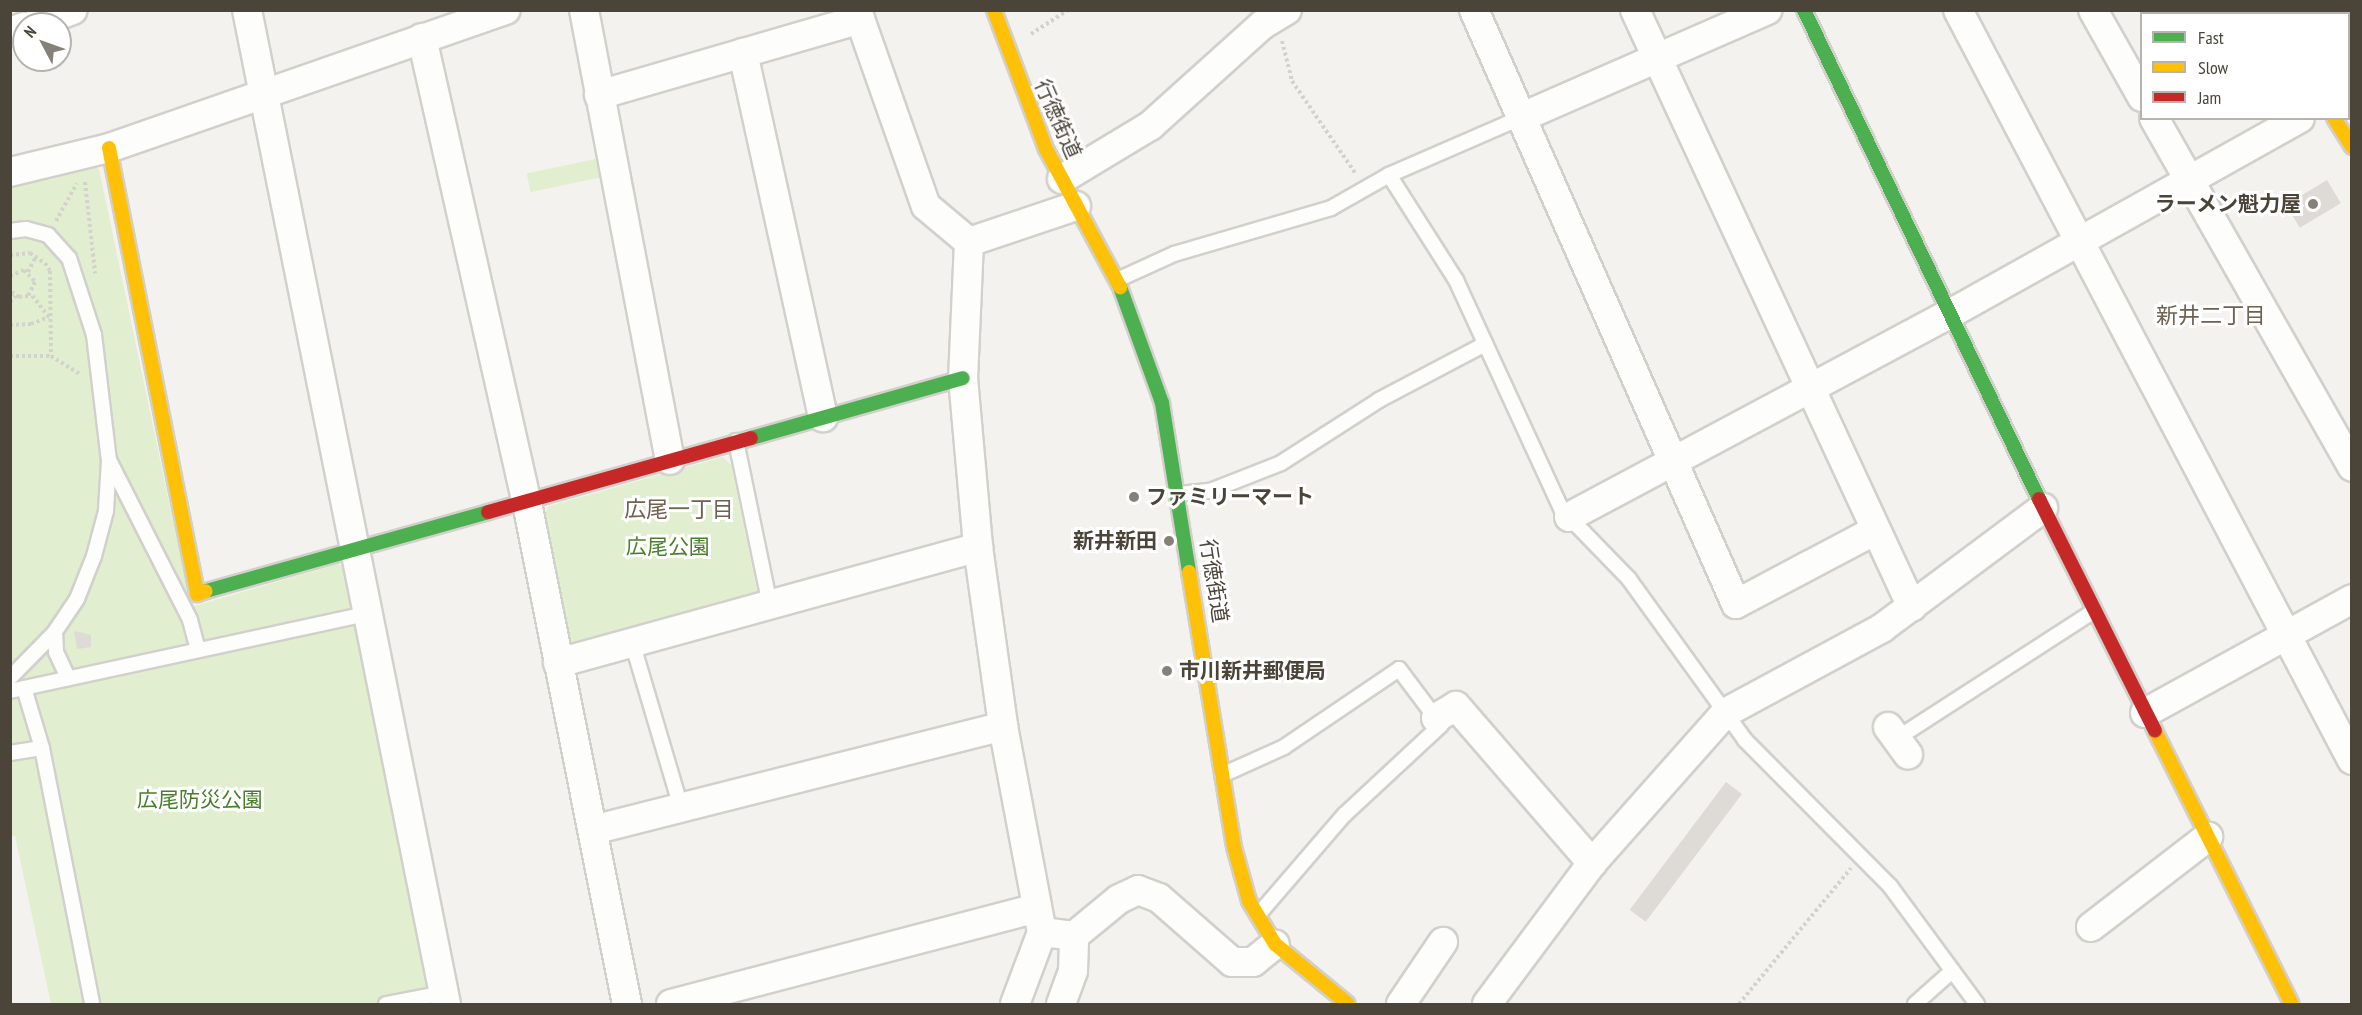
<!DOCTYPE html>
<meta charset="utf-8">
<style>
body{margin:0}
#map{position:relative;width:2362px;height:1015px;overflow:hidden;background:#f4f2ee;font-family:"PT Sans Narrow","Noto Sans JP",sans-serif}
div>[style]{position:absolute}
.green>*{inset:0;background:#e1eecf;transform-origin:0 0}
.building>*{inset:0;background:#dedbd6;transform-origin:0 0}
.path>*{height:4px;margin-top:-2px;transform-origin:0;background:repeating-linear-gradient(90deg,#d3d2cc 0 3px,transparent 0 6px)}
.roads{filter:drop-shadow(2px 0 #d2d0cb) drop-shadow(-2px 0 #d2d0cb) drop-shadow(0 2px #d2d0cb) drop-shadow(0 -2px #d2d0cb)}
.lane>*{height:14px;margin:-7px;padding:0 7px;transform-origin:7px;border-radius:7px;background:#fdfdfc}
.street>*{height:28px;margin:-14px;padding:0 14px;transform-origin:14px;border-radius:14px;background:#fdfdfc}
.fast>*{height:14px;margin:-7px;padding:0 7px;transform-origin:7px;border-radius:7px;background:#4caf50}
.slow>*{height:14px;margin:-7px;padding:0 7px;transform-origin:7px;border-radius:7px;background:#ffc107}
.jam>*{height:14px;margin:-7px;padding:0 7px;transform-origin:7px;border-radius:7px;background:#c62828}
.dots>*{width:16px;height:16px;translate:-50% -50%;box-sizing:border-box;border:3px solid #fff;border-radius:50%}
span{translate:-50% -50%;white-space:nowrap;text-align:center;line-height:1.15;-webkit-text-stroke:6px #fff;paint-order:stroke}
.street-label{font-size:21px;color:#4b4439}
.poi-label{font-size:21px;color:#4b4439;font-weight:700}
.right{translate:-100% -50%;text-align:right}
.left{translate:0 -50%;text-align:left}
.park-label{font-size:21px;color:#4a7f2a}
.neighbourhood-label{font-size:22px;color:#6e6250}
.frame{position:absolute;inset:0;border:12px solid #4b4439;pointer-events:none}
.legend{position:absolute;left:2140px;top:12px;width:210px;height:108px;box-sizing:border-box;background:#fff;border:2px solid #b7b4b0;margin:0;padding:8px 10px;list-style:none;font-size:18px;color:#4b4439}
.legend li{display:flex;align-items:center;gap:12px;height:30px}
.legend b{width:30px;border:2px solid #b7b4b0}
.north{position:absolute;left:12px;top:12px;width:60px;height:60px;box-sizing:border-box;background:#fff;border:2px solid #b7b4b0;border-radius:50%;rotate:311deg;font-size:16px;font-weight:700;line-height:24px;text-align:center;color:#4b4439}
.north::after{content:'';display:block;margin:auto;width:21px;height:27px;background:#868178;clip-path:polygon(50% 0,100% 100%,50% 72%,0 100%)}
</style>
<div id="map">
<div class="green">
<div style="left:600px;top:158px;width:19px;height:75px;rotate:78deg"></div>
<div style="clip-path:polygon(91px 163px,99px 169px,191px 607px,338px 564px,350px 571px,432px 1004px,51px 1004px,15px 836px,11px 836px,11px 181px)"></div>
<div style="clip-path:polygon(723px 457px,731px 465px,757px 591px,749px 600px,575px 647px,568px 641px,544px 514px,549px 506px)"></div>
</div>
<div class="building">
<div style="left:2327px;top:180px;width:27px;height:48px;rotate:59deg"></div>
<div style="clip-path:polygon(74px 631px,91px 635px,91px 647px,77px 649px)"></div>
<div style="left:1726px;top:782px;width:20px;height:160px;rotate:37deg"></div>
</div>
<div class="path">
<div style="left:1031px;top:34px;width:44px;rotate:-33deg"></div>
<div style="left:1282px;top:41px;width:41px;rotate:76deg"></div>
<div style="left:1292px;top:81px;width:113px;rotate:55.5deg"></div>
<div style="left:85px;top:182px;width:92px;rotate:83.7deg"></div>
<div style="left:56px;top:221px;width:43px;rotate:-61.1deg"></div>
<div style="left:10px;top:255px;width:20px;rotate:-6deg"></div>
<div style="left:30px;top:253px;width:18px;rotate:34deg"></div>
<div style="left:45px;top:263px;width:9px;rotate:58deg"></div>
<div style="left:50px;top:271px;width:85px;rotate:89.3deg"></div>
<div style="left:28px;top:272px;width:18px;rotate:-63deg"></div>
<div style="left:10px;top:276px;width:15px;rotate:-23deg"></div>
<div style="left:24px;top:270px;width:16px;rotate:47deg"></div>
<div style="left:35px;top:282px;width:16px;rotate:117deg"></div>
<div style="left:28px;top:296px;width:9px;rotate:174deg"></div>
<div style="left:19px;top:297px;width:11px;rotate:-146deg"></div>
<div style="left:10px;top:302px;width:8px;rotate:-50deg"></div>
<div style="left:10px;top:325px;width:21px;rotate:-3deg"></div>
<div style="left:31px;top:324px;width:19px;rotate:-21deg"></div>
<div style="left:49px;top:317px;width:29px;rotate:-128deg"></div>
<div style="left:10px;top:356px;width:41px"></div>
<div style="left:51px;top:356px;width:36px;rotate:32deg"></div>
<div style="left:1739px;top:1004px;width:176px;rotate:-50.5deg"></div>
</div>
<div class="roads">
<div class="lane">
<div style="left:1389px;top:175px;width:125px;rotate:57.5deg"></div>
<div style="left:1456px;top:280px;width:253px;rotate:65.3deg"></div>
<div style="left:1562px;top:510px;width:96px;rotate:45.8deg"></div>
<div style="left:1629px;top:579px;width:198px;rotate:54.2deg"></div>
<div style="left:1745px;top:740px;width:206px;rotate:45.2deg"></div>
<div style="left:1890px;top:886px;width:147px;rotate:53.6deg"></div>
<div style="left:10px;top:231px;width:16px;rotate:-7deg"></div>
<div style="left:26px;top:229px;width:23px;rotate:15deg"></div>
<div style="left:48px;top:235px;width:31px;rotate:48deg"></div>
<div style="left:69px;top:258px;width:81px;rotate:72deg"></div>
<div style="left:94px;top:335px;width:126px;rotate:83.2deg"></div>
<div style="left:109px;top:460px;width:51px;rotate:93.4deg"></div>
<div style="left:106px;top:511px;width:47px;rotate:104.9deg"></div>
<div style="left:94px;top:556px;width:46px;rotate:111.6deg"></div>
<div style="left:77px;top:599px;width:40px;rotate:124deg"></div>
<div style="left:55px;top:632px;width:64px;rotate:134.4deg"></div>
<div style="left:1117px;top:280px;width:63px;rotate:-24.5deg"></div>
<div style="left:1174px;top:254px;width:164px;rotate:-16.3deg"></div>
<div style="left:1331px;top:208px;width:67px;rotate:-29.6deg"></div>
<div style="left:1389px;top:175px;width:143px;rotate:-23.5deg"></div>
<div style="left:736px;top:441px;width:167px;rotate:78.3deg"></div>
<div style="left:110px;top:462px;width:177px;rotate:63.1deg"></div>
<div style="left:190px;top:620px;width:31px;rotate:75deg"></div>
<div style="left:1179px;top:494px;width:31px;rotate:-6deg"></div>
<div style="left:1210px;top:491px;width:76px;rotate:-21.5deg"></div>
<div style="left:1281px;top:463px;width:117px;rotate:-32.7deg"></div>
<div style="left:1379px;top:400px;width:120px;rotate:-27.8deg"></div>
<div style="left:55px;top:632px;width:20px;rotate:87deg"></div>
<div style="left:56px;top:652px;width:29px;rotate:65deg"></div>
<div style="left:632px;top:642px;width:172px;rotate:73.5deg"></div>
<div style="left:24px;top:688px;width:63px;rotate:73.3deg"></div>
<div style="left:42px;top:748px;width:261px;rotate:78.9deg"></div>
<div style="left:10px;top:691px;width:365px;rotate:-12.2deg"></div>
<div style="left:1896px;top:739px;width:236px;rotate:-32.9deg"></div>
<div style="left:10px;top:753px;width:32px;rotate:-9deg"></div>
<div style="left:1222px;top:775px;width:68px;rotate:-24.3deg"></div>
<div style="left:1284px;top:747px;width:139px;rotate:-34.1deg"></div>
<div style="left:1399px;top:669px;width:70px;rotate:53.1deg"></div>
<div style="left:1441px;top:725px;width:132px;rotate:137.1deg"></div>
<div style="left:1344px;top:815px;width:132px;rotate:130.7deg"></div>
<div style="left:386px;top:1004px;width:58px;rotate:-10.9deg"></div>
<div style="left:1915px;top:1004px;width:50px;rotate:-41.7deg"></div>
</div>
<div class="street">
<div style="left:247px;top:10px;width:1014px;rotate:78.68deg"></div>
<div style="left:584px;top:10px;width:458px;rotate:79.2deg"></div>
<div style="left:1474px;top:10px;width:649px;rotate:66.2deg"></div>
<div style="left:1736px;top:604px;width:158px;rotate:-27.9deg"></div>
<div style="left:1635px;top:10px;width:658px;rotate:65.11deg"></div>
<div style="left:1958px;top:10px;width:847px;rotate:62.29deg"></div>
<div style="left:2093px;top:10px;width:100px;rotate:60.6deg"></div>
<div style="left:35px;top:24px;width:40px;rotate:-20.2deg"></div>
<div style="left:10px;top:32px;width:15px;rotate:-20deg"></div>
<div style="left:422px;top:38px;width:472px;rotate:77.3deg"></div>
<div style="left:526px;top:498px;width:516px;rotate:78.71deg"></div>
<div style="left:743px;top:53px;width:373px;rotate:77.6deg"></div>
<div style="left:599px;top:95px;width:272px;rotate:-16.2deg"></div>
<div style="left:860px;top:19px;width:198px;rotate:70.6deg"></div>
<div style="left:926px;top:206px;width:56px;rotate:39.9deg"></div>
<div style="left:1520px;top:118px;width:270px;rotate:-23.6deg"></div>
<div style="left:2154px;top:118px;width:401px;rotate:60.4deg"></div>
<div style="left:10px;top:172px;width:102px;rotate:-13.6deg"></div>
<div style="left:109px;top:148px;width:420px;rotate:-19.2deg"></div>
<div style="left:1062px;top:179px;width:103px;rotate:-31.1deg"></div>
<div style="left:1150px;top:126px;width:151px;rotate:-42deg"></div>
<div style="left:1262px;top:25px;width:29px;rotate:-31deg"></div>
<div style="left:1076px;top:206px;width:113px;rotate:161.4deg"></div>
<div style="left:969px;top:242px;width:136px;rotate:92.5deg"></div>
<div style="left:963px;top:378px;width:170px;rotate:84.9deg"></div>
<div style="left:978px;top:547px;width:181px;rotate:82deg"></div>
<div style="left:1003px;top:726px;width:210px;rotate:79.3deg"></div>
<div style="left:1042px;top:932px;width:32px;rotate:7deg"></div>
<div style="left:1074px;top:936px;width:58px;rotate:-39.4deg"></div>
<div style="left:1119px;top:899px;width:21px;rotate:-25deg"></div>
<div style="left:1138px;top:890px;width:22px;rotate:21deg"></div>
<div style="left:1159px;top:898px;width:97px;rotate:41.2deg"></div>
<div style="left:1232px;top:962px;width:21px"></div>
<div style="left:1253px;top:962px;width:28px;rotate:-39deg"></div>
<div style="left:1569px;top:517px;width:429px;rotate:-28.1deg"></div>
<div style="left:1948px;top:315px;width:403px;rotate:-29.2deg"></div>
<div style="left:558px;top:663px;width:436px;rotate:-15.4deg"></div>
<div style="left:2145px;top:713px;width:236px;rotate:-28.8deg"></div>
<div style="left:1436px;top:718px;width:23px;rotate:-31deg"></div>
<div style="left:1456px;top:706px;width:208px;rotate:49.1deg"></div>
<div style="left:1888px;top:727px;width:34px;rotate:54deg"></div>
<div style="left:593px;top:830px;width:423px;rotate:-14.2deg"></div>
<div style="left:2091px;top:927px;width:148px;rotate:-37.6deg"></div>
<div style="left:671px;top:1004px;width:377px;rotate:-14.7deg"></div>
<div style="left:1015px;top:1004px;width:77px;rotate:-69.4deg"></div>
<div style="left:1061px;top:1004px;width:35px;rotate:-70deg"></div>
<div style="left:1073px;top:971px;width:35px;rotate:-88deg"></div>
<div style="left:1401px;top:1004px;width:75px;rotate:-55.9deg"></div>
<div style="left:1487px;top:1004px;width:176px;rotate:-53.3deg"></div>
<div style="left:1592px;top:863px;width:200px;rotate:-48.4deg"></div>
<div style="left:1725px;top:713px;width:179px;rotate:-28.4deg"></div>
<div style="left:1882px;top:628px;width:201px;rotate:-36.7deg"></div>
</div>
<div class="fast">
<div style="left:1804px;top:10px;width:543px;rotate:64.33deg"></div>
<div style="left:1120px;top:287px;width:123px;rotate:70.1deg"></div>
<div style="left:1162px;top:403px;width:171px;rotate:80.9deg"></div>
<div style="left:751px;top:438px;width:220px;rotate:-15.8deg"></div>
<div style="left:206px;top:591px;width:293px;rotate:-15.6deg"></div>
</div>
<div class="slow">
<div style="left:994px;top:10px;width:148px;rotate:69.5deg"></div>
<div style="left:1046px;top:149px;width:157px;rotate:61.8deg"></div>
<div style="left:2334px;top:118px;width:34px;rotate:58deg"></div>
<div style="left:109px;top:148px;width:455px;rotate:78.8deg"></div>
<div style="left:197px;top:594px;width:9px;rotate:-18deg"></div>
<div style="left:1189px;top:572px;width:279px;rotate:80.7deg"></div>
<div style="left:1234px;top:847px;width:56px;rotate:74.5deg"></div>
<div style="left:1249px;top:901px;width:50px;rotate:58.8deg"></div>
<div style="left:1275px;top:944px;width:94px;rotate:39.4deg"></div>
<div style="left:2155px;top:731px;width:305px;rotate:63.4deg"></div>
</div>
<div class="jam">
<div style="left:2270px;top:10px;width:4px;rotate:63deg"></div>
<div style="left:2039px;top:499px;width:259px;rotate:63.4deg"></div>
<div style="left:488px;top:512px;width:273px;rotate:-15.7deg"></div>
</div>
</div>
<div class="dots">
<div style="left:2313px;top:204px;background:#868178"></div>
<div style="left:1134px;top:497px;background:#868178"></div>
<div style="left:1169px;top:541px;background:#868178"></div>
<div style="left:1167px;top:671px;background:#868178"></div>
</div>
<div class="street-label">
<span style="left:1058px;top:119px;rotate:66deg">行徳街道</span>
<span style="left:1214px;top:581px;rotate:81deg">行徳街道</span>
</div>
<div class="poi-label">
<span class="right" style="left:2301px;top:204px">ラーメン魁力屋</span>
<span class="left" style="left:1146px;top:497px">ファミリーマート</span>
<span class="right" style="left:1157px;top:541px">新井新田</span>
<span class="left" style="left:1179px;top:671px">市川新井郵便局</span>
</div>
<div class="park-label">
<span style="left:668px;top:547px">広尾公園</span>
<span style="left:200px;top:800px">広尾防災公園</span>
</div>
<div class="neighbourhood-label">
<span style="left:2211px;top:316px">新井二丁目</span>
<span style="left:679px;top:510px">広尾一丁目</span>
</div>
<div class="frame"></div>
<ul class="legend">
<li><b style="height:8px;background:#4caf50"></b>Fast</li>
<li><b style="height:8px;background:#ffc107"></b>Slow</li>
<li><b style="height:8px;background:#c62828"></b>Jam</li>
</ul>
<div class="north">N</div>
</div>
